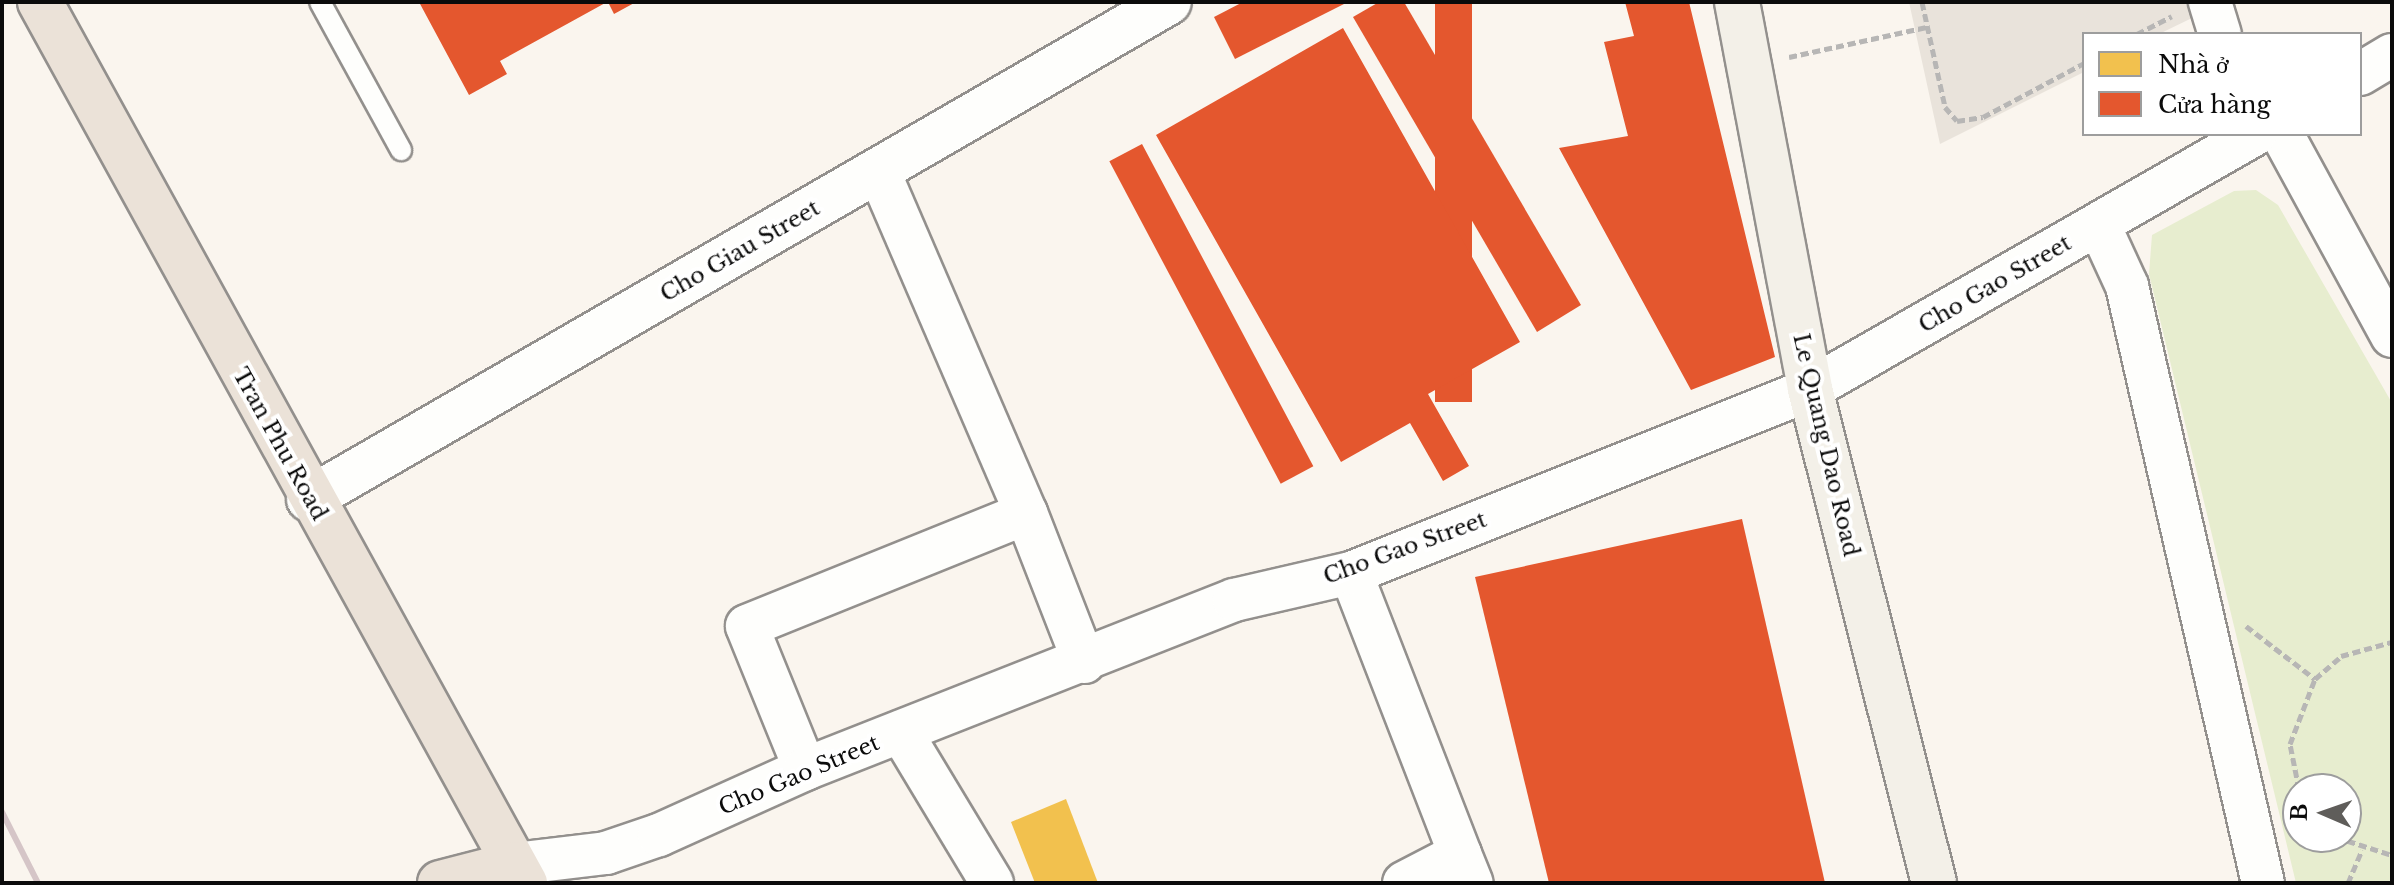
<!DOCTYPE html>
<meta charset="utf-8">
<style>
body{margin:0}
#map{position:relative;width:2394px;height:885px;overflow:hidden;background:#faf5ee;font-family:"Libre Baskerville",serif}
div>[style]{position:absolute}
.green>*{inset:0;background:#e7edcf}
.plaza>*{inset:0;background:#e9e3db}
.homes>*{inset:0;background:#f2c14e}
.shops>*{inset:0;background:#e4572e;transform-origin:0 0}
.path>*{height:5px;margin-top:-2.5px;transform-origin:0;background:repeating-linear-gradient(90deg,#b7b6b5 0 8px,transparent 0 12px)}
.roads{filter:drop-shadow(2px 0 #93908d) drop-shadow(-2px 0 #93908d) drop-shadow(0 2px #93908d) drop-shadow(0 -2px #93908d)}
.service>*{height:20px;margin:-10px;padding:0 10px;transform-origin:10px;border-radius:10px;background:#fefefc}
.minor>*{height:42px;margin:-21px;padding:0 21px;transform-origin:21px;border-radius:21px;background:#fefefc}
.tertiary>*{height:44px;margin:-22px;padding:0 22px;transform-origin:22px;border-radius:22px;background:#fefefc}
.secondary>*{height:44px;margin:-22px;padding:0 22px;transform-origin:22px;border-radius:22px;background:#f3f0e8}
.primary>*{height:44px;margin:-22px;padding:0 22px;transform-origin:22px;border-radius:22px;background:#ebe2d8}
.rail>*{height:6px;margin:-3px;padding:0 3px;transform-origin:3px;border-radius:3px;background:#d5c5c7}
span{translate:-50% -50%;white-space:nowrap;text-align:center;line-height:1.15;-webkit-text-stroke:8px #fff;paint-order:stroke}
.street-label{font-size:22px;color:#0b0b0b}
.frame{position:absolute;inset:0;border:4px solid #0b0b0b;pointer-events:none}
.legend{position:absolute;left:2082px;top:32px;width:280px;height:104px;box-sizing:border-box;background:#fff;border:2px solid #9d9d9d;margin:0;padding:10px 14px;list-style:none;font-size:24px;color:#0b0b0b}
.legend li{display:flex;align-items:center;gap:16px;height:40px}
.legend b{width:40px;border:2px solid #9d9d9d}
.north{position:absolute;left:2282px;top:773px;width:80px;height:80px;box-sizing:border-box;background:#fff;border:2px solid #9d9d9d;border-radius:50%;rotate:272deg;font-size:22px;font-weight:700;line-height:32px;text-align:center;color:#0b0b0b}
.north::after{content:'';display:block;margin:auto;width:28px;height:36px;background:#5f5d5a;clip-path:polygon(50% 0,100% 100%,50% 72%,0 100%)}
</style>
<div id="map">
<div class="green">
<div style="clip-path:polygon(evenodd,2256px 190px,2278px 205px,2392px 403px,2392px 883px,2296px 883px,2149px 274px,2152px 235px,2234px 191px,2256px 190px,2298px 789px,2346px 789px,2346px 837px,2298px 837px,2298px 789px)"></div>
</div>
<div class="plaza">
<div style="clip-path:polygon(1909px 2px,2189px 2px,2192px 18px,2159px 34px,2084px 34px,2084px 72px,1940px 144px)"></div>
</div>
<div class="homes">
<div style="clip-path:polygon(1066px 799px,1098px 883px,1035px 883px,1011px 822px)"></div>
</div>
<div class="shops">
<div style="clip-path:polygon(419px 2px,607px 2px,500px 61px,507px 74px,469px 95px)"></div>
<div style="clip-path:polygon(608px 2px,636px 2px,614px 14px)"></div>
<div style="clip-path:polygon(1243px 2px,1348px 2px,1235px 59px,1214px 17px)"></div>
<div style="clip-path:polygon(1379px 2px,1404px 2px,1581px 305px,1537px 332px,1353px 17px)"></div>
<div style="left:1435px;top:2px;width:37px;height:400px"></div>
<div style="clip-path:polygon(1625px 2px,1689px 2px,1775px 357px,1691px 390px,1559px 148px,1628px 136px,1604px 42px,1634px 36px)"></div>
<div style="clip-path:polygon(1343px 28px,1520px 342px,1428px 394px,1469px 466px,1443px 481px,1410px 423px,1341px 462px,1156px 135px)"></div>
<div style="left:1142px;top:144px;width:365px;height:37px;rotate:62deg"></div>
<div style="clip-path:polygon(1742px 519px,1825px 883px,1549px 883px,1475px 577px)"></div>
</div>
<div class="path">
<div style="left:1922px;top:2px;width:107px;rotate:77.6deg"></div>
<div style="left:1945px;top:107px;width:18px;rotate:49deg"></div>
<div style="left:1957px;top:121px;width:26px;rotate:-9deg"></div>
<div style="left:1983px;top:117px;width:115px;rotate:-28.1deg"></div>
<div style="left:2137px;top:34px;width:39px;rotate:-27deg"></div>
<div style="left:1789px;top:57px;width:141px;rotate:-12.3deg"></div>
<div style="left:2246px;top:626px;width:87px;rotate:37.5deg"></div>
<div style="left:2299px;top:789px;width:46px;rotate:-101.3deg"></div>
<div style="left:2290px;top:744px;width:70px;rotate:-69deg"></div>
<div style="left:2315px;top:679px;width:35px;rotate:-41deg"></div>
<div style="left:2341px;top:656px;width:53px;rotate:-15.4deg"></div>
<div style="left:2336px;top:837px;width:59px;rotate:17.8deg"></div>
<div style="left:2348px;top:883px;width:36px;rotate:-67deg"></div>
</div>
<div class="roads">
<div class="service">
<div style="left:320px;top:2px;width:169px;rotate:61.3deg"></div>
</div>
<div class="minor">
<div style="left:2210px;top:2px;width:34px;rotate:73deg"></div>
<div style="left:2360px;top:74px;width:37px;rotate:-31deg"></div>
<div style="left:2282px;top:134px;width:230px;rotate:61.4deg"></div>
<div style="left:879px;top:172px;width:371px;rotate:66.7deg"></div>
<div style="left:2099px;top:225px;width:67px;rotate:65.3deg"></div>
<div style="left:2127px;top:286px;width:612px;rotate:77.17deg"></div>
<div style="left:1351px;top:573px;width:301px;rotate:68.8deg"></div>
<div style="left:901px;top:732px;width:176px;rotate:58.9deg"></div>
<div style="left:805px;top:769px;width:154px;rotate:-112.1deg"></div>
<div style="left:747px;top:626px;width:301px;rotate:-22deg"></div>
<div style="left:1026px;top:513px;width:160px;rotate:68.7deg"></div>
<div style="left:514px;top:864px;width:93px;rotate:-6.8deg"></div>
<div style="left:606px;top:853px;width:56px;rotate:-18.8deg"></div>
<div style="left:659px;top:835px;width:160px;rotate:-24.3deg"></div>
<div style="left:805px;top:769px;width:461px;rotate:-21.5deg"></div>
<div style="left:1234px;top:600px;width:120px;rotate:-13deg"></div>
<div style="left:1351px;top:573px;width:495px;rotate:-21.8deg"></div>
<div style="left:1810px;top:389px;width:513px;rotate:-29.81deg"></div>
<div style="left:1404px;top:883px;width:63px;rotate:-27.4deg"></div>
<div style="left:1460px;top:854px;width:31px;rotate:68deg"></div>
</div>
<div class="tertiary">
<div style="left:309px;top:499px;width:993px;rotate:-30.02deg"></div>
</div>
<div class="secondary">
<div style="left:1737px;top:2px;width:394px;rotate:79.3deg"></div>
<div style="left:1810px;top:389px;width:509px;rotate:75.91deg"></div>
</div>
<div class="primary">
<div style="left:40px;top:2px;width:1006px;rotate:61.17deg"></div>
<div style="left:440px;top:883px;width:76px;rotate:-14.4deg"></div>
</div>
</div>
<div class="rail">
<div style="left:2px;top:812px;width:80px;rotate:63.1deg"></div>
</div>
<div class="street-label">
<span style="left:740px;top:251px;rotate:-30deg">Cho Giau Street</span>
<span style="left:1995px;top:284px;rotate:-30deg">Cho Gao Street</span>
<span style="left:280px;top:444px;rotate:61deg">Tran Phu Road</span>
<span style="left:1826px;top:445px;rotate:77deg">Le Quang Dao Road</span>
<span style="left:1405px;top:548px;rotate:-20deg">Cho Gao Street</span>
<span style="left:799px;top:775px;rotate:-23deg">Cho Gao Street</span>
</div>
<div class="frame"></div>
<ul class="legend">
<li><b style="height:22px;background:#f2c14e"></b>Nhà ở</li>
<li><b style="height:22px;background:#e4572e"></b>Cửa hàng</li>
</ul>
<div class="north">B</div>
</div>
